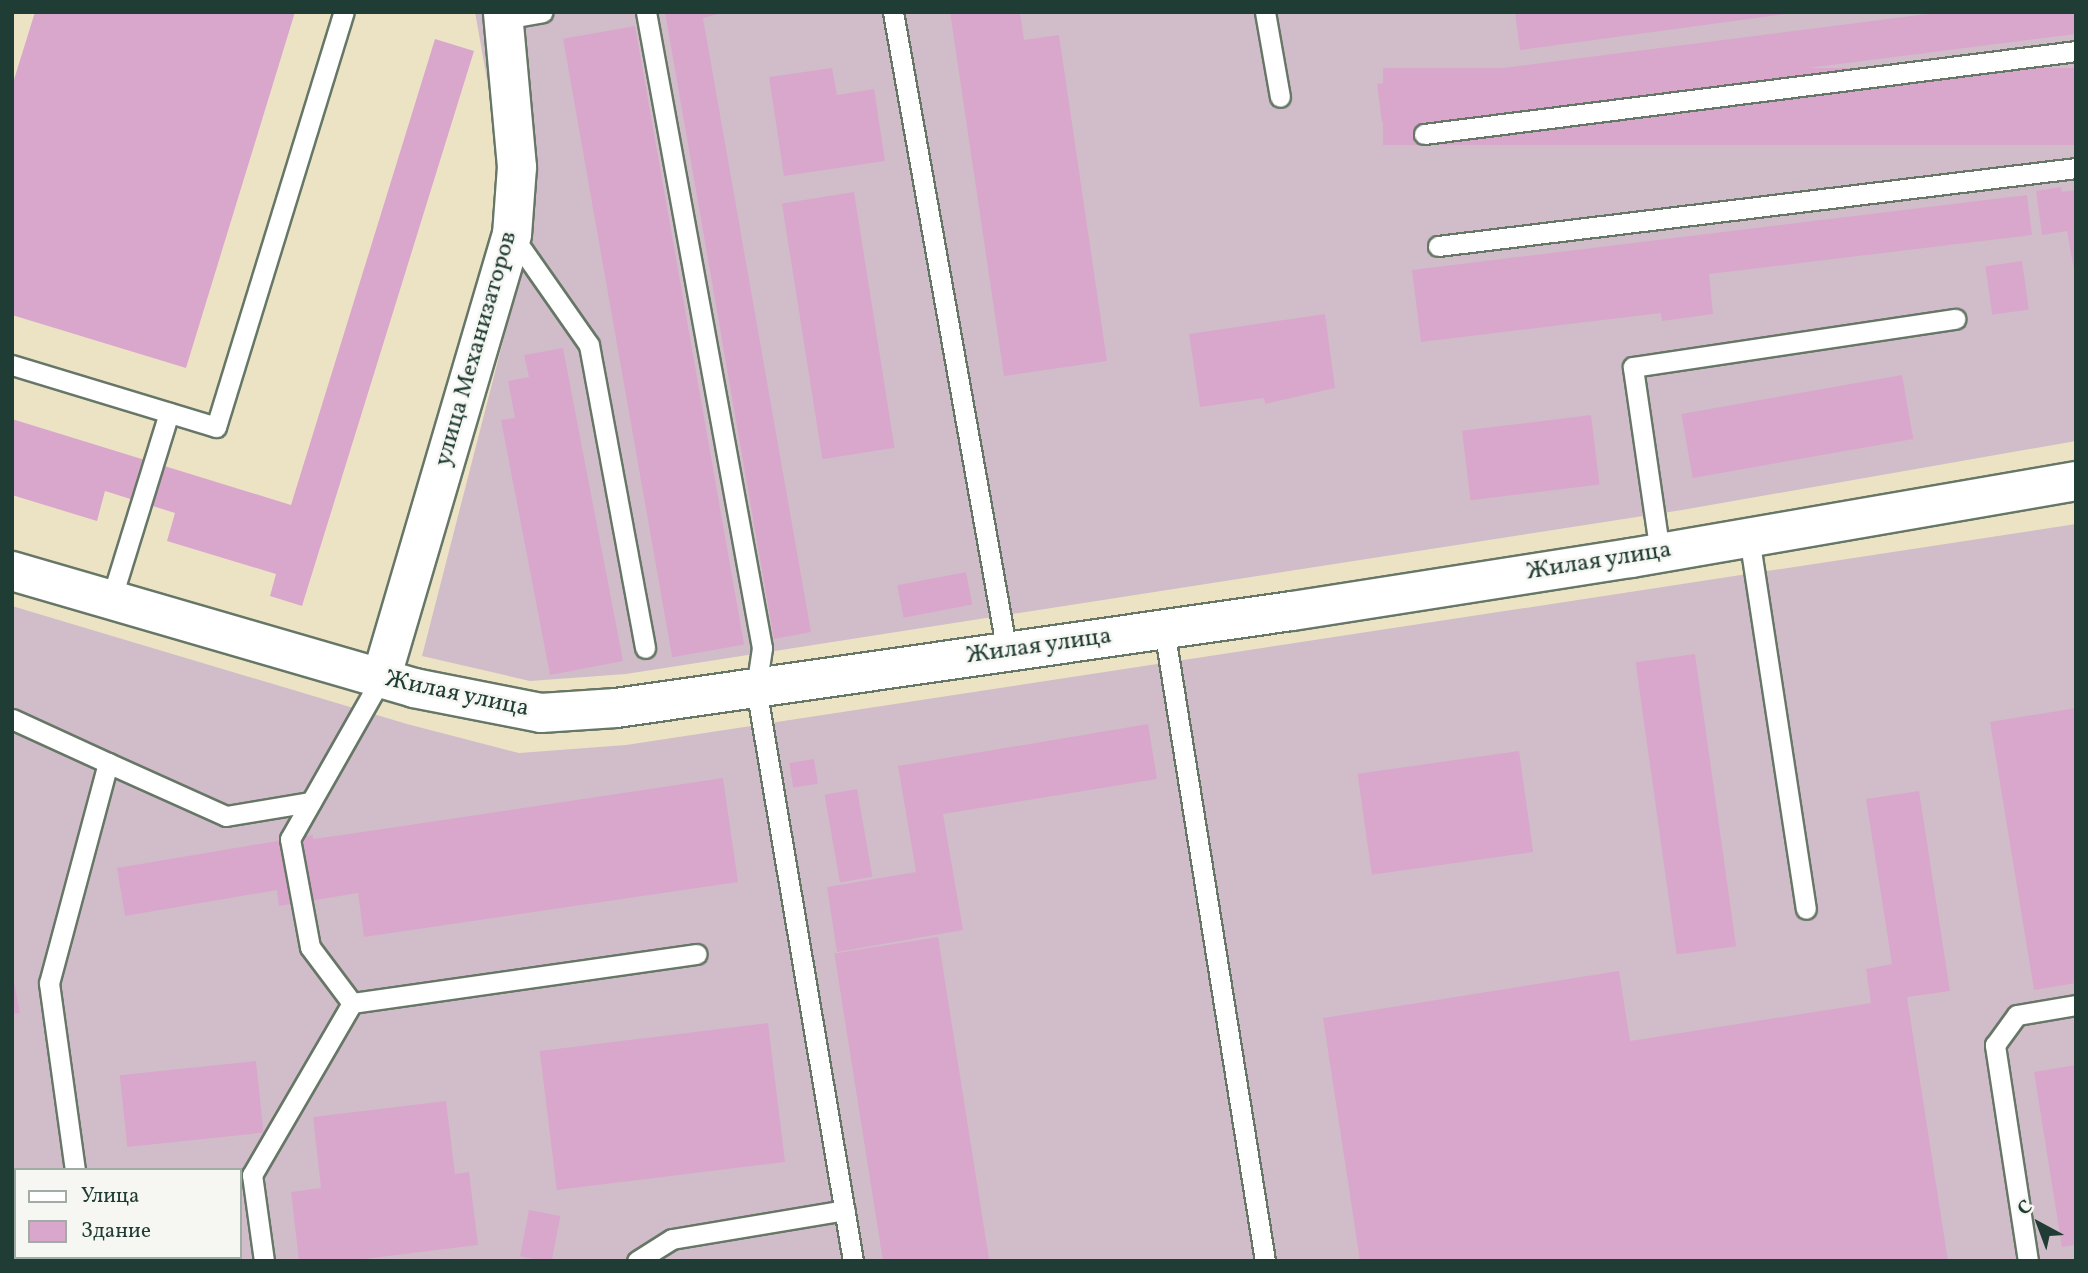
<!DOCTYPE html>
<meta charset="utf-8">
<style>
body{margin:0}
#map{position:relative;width:2088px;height:1273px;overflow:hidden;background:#ece3c5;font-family:Vollkorn,serif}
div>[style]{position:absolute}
.industrial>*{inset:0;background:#d1bdc9}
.building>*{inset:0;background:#d9a7cc;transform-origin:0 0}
.roads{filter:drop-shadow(2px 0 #677767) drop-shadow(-2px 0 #677767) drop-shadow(0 2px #677767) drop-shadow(0 -2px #677767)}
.service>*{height:19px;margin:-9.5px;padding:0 9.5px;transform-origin:9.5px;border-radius:9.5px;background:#fff}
.minor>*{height:38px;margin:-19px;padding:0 19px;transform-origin:19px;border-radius:19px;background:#fff}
.secondary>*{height:38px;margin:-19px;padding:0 19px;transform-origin:19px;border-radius:19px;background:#fff}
span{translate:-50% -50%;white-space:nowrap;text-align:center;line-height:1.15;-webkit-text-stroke:5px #f6f6f2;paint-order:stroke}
.street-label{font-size:24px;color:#1f3d34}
.frame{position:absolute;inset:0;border:14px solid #1f3d34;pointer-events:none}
.legend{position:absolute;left:14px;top:1168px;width:228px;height:91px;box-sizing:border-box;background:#f6f6f2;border:2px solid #a0aca6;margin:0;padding:9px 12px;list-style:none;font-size:21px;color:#1f3d34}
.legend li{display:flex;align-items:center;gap:14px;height:35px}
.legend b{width:35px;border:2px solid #a0aca6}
.north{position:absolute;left:2004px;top:1189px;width:70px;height:70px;-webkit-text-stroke:5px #f6f6f2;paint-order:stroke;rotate:319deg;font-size:19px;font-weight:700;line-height:28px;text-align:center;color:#1f3d34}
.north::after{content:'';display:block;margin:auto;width:24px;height:32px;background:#1f3d34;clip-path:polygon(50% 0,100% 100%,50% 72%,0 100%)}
</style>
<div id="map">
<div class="industrial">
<div style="clip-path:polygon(475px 12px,2076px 12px,2076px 441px,1682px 510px,626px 674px,530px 681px,422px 656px,521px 271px)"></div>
<div style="clip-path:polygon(evenodd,2076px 524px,2076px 1261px,12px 1261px,12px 606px,407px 724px,519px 753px,626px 745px,2076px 524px,16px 1170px,240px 1170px,240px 1257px,16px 1257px,16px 1170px)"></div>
</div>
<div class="building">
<div style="clip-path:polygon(35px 12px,295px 12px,186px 368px,12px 315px,12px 86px)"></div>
<div style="clip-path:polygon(665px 12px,726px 12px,703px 18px,811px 632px,774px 639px)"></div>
<div style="clip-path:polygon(950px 12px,1020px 12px,1024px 40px,1059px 35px,1107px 361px,1004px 376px)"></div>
<div style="clip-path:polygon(1515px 12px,1785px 12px,1785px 14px,1520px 50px)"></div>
<div style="clip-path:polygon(1943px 12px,2076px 12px,2076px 34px,1382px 122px,1377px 84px)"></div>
<div style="left:635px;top:26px;width:628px;height:73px;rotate:80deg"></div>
<div style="clip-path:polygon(435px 39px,474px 51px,302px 606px,270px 596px,276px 574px,167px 541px,175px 513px,105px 491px,97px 521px,12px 495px,12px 419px,291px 505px)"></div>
<div style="clip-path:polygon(832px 68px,837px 95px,874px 89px,885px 161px,784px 176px,769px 77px)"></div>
<div style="left:2076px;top:68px;width:77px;height:693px;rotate:90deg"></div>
<div style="clip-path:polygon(2061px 187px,2062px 192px,2076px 190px,2076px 281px,2067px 231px,2042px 235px,2036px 191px)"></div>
<div style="left:854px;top:192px;width:259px;height:73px;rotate:81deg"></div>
<div style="clip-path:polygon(2027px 195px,2032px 235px,1709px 274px,1713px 314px,1662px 321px,1661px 313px,1421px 342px,1412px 270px)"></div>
<div style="left:2022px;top:261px;width:49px;height:37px;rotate:82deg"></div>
<div style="clip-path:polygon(1325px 314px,1335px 388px,1265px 404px,1264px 398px,1200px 407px,1189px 334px)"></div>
<div style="clip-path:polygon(563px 348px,623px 661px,550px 675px,501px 420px,515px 418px,508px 381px,529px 377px,524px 355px)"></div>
<div style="left:1902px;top:375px;width:65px;height:224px;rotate:80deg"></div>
<div style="left:1591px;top:415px;width:70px;height:130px;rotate:83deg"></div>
<div style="left:966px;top:572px;width:33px;height:70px;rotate:79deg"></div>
<div style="left:1695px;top:654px;width:295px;height:60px;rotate:82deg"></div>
<div style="clip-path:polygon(2076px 708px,2076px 983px,2034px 990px,1990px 722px)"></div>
<div style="clip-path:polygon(1148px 724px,1157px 779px,943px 814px,963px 930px,837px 952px,827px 887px,916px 872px,898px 766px)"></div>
<div style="left:1519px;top:751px;width:102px;height:163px;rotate:82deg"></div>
<div style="left:814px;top:759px;width:25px;height:25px;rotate:81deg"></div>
<div style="clip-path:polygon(723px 778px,738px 882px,364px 937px,358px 893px,279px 906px,277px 890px,125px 916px,117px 868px,313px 835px,313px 839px,349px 834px)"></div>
<div style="left:857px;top:789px;width:89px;height:33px;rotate:80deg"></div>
<div style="clip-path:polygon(1919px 791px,1950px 991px,1907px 997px,1948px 1261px,1360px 1261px,1323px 1018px,1619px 971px,1630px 1041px,1871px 1003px,1866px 969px,1892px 964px,1866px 799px)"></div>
<div style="left:938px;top:937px;width:328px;height:105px;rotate:81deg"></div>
<div style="clip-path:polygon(12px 971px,20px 1013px,12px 1014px)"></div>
<div style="left:768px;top:1023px;width:140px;height:230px;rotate:83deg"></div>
<div style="left:256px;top:1061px;width:72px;height:137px;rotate:84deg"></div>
<div style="clip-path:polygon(2076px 1065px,2076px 1245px,2062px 1247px,2034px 1072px)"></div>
<div style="clip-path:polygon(446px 1101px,455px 1174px,469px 1172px,478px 1245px,348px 1261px,299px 1261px,291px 1192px,321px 1188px,313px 1117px)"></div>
<div style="left:529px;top:1210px;width:32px;height:47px;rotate:11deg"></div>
</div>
<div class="roads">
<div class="service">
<div style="left:646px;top:12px;width:646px;rotate:79.66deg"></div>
<div style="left:762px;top:648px;width:40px;rotate:98.5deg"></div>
<div style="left:756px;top:688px;width:581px;rotate:80.39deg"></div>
<div style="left:893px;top:12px;width:650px;rotate:79.9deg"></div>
<div style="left:1265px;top:12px;width:86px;rotate:80deg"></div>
<div style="left:504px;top:19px;width:39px;rotate:-10deg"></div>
<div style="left:1424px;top:134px;width:657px;rotate:-7.25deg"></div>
<div style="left:512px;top:235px;width:134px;rotate:55deg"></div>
<div style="left:589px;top:345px;width:308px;rotate:79.5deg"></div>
<div style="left:1438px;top:246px;width:643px;rotate:-6.97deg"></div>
<div style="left:12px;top:365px;width:213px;rotate:16.9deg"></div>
<div style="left:216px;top:427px;width:434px;rotate:-72.9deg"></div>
<div style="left:1749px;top:537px;width:376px;rotate:81.3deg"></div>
<div style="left:1660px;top:553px;width:188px;rotate:-98.3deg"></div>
<div style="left:1633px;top:367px;width:326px;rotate:-8.5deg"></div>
<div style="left:111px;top:600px;width:196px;rotate:-72.8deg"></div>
<div style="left:1164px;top:629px;width:640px;rotate:80.92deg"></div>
<div style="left:12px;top:719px;width:106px;rotate:24.6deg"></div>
<div style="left:108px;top:763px;width:228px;rotate:105deg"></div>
<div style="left:49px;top:983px;width:189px;rotate:82.1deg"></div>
<div style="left:108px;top:763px;width:129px;rotate:24.2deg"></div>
<div style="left:226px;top:816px;width:86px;rotate:-9.4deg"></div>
<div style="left:352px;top:1003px;width:70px;rotate:-126.9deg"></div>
<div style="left:310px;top:947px;width:110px;rotate:-100.5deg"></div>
<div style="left:290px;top:839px;width:184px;rotate:-60.4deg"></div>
<div style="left:264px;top:1261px;width:87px;rotate:-97.9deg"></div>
<div style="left:252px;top:1175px;width:199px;rotate:-59.8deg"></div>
<div style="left:352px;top:1003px;width:348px;rotate:-8.1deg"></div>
<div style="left:637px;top:1261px;width:41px;rotate:-32.2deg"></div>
<div style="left:672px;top:1239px;width:175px;rotate:-9.5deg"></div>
<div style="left:2028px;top:1261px;width:219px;rotate:-98.7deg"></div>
<div style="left:1995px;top:1045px;width:37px;rotate:-54deg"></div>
<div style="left:2017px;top:1015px;width:60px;rotate:-9.6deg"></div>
</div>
<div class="minor">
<div style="left:381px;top:679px;width:463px;rotate:-73.6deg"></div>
<div style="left:512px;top:235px;width:68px;rotate:-85.8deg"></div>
<div style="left:517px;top:167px;width:156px;rotate:-95.2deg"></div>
</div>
<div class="secondary">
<div style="left:12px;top:571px;width:419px;rotate:16.2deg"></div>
<div style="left:414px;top:688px;width:129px;rotate:11.1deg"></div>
<div style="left:541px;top:713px;width:75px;rotate:-3.8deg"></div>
<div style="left:616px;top:708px;width:683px;rotate:-8.17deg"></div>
<div style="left:1292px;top:611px;width:343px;rotate:-8.9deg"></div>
<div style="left:1631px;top:558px;width:452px;rotate:-9.8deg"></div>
</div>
</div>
<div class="street-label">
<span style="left:477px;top:349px;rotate:-74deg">улица Механизаторов</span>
<span style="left:1599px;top:562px;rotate:-9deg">Жилая улица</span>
<span style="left:1039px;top:647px;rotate:-8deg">Жилая улица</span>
<span style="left:457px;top:695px;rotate:12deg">Жилая улица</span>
</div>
<div class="frame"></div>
<ul class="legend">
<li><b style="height:9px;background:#fff"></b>Улица</li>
<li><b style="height:19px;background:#d9a7cc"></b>Здание</li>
</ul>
<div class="north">С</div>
</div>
